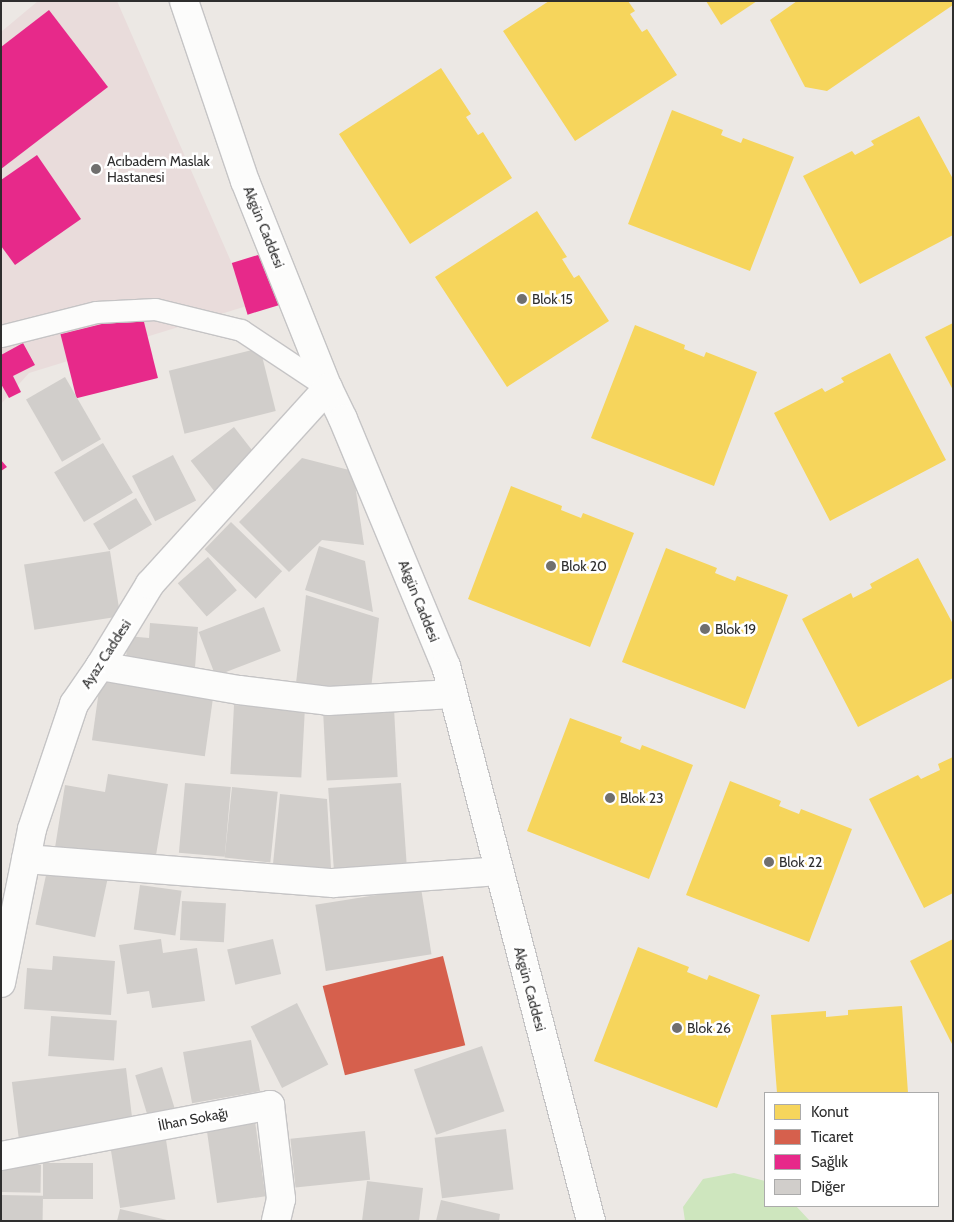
<!DOCTYPE html>
<meta charset="utf-8">
<style>
body{margin:0}
#map{position:relative;width:954px;height:1222px;overflow:hidden;background:#ece8e4;font-family:Cabin,sans-serif}
div>[style]{position:absolute}
.medical>*{inset:0;background:#e9dcdb}
.green>*{inset:0;background:#cee6be}
.homes>*{inset:0;background:#f6d55c}
.shops>*{inset:0;background:#d6604d;transform-origin:0 0}
.health>*{inset:0;background:#e7298a;transform-origin:0 0}
.building>*{inset:0;background:#d1cecb;transform-origin:0 0}
.roads{filter:drop-shadow(1px 0 #c5c4c5) drop-shadow(-1px 0 #c5c4c5) drop-shadow(0 1px #c5c4c5) drop-shadow(0 -1px #c5c4c5)}
.service>*{height:21px;margin:-10.5px;padding:0 10.5px;transform-origin:10.5px;border-radius:10.5px;background:#fcfcfb}
.minor>*{height:28px;margin:-14px;padding:0 14px;transform-origin:14px;border-radius:14px;background:#fcfcfb}
.dots>*{width:14px;height:14px;translate:-50% -50%;box-sizing:border-box;border:2px solid #fff;border-radius:50%}
span{translate:-50% -50%;white-space:nowrap;text-align:center;line-height:1.15;-webkit-text-stroke:5px #fff;paint-order:stroke}
.poi-label{font-size:14px;color:#2e2e2e}
.left{translate:0 -50%;text-align:left}
.street-label{font-size:14px;color:#2e2e2e}
.frame{position:absolute;inset:0;border:2px solid #2e2e2e;pointer-events:none}
.legend{position:absolute;left:764px;top:1092px;width:175px;height:115px;box-sizing:border-box;background:#fff;border:1px solid #ababab;margin:0;padding:6px 9px;list-style:none;font-size:15px;color:#2e2e2e}
.legend li{display:flex;align-items:center;gap:10px;height:25px}
.legend b{width:25px;border:1px solid #ababab}
</style>
<div id="map">
<div class="medical">
<div style="clip-path:polygon(38px 1px,117px 1px,250px 305px,29px 373px,1px 404px,1px 32px)"></div>
</div>
<div class="green">
<div style="clip-path:polygon(734px 1173px,765px 1181px,765px 1206px,796px 1206px,810px 1221px,685px 1221px,683px 1207px,703px 1179px)"></div>
</div>
<div class="homes">
<div style="clip-path:polygon(549px 1px,628px 1px,635px 11px,630px 14px,642px 32px,647px 29px,677px 75px,575px 141px,503px 31px)"></div>
<div style="clip-path:polygon(706px 1px,757px 1px,721px 25px)"></div>
<div style="clip-path:polygon(797px 1px,953px 1px,953px 5px,827px 91px,805px 87px,770px 20px)"></div>
<div style="clip-path:polygon(441px 68px,471px 114px,466px 117px,478px 135px,483px 132px,512px 178px,410px 244px,339px 134px)"></div>
<div style="clip-path:polygon(672px 110px,723px 130px,721px 135px,741px 143px,743px 138px,794px 157px,750px 271px,628px 224px)"></div>
<div style="clip-path:polygon(919px 116px,953px 179px,953px 235px,860px 284px,803px 176px,852px 151px,855px 155px,874px 145px,871px 141px)"></div>
<div style="clip-path:polygon(537px 211px,567px 257px,562px 259px,574px 278px,579px 275px,609px 321px,507px 387px,435px 277px)"></div>
<div style="clip-path:polygon(953px 323px,953px 390px,925px 337px)"></div>
<div style="clip-path:polygon(635px 325px,685px 345px,684px 349px,704px 357px,706px 352px,757px 372px,714px 486px,591px 438px)"></div>
<div style="clip-path:polygon(890px 353px,946px 460px,830px 521px,774px 413px,822px 388px,825px 392px,844px 382px,841px 378px)"></div>
<div style="clip-path:polygon(511px 486px,562px 506px,561px 510px,581px 518px,583px 513px,634px 533px,590px 647px,468px 599px)"></div>
<div style="clip-path:polygon(666px 548px,717px 568px,715px 573px,735px 581px,737px 576px,788px 595px,745px 709px,622px 662px)"></div>
<div style="clip-path:polygon(918px 558px,953px 624px,953px 678px,858px 727px,802px 619px,851px 593px,853px 598px,872px 588px,870px 584px)"></div>
<div style="clip-path:polygon(570px 718px,622px 737px,620px 742px,640px 750px,642px 745px,693px 765px,649px 879px,527px 831px)"></div>
<div style="clip-path:polygon(953px 757px,953px 893px,924px 908px,869px 799px,918px 775px,921px 779px,940px 770px,938px 764px)"></div>
<div style="clip-path:polygon(730px 781px,781px 801px,779px 806px,799px 814px,801px 809px,852px 829px,809px 942px,686px 895px)"></div>
<div style="clip-path:polygon(953px 939px,953px 1046px,910px 961px)"></div>
<div style="clip-path:polygon(638px 947px,689px 967px,687px 972px,707px 980px,709px 975px,760px 995px,717px 1108px,594px 1061px)"></div>
<div style="clip-path:polygon(902px 1006px,908px 1093px,777px 1093px,771px 1015px,826px 1011px,826px 1017px,848px 1015px,848px 1010px)"></div>
</div>
<div class="shops">
<div style="left:443px;top:956px;width:92px;height:124px;rotate:76deg"></div>
</div>
<div class="health">
<div style="clip-path:polygon(49px 10px,108px 87px,1px 169px,1px 47px)"></div>
<div style="clip-path:polygon(37px 155px,81px 219px,15px 265px,1px 246px,1px 180px)"></div>
<div style="left:271px;top:251px;width:54px;height:41px;rotate:73deg"></div>
<div style="left:142px;top:314px;width:66px;height:84px;rotate:76deg"></div>
<div style="clip-path:polygon(23px 343px,35px 365px,13px 376px,21px 392px,9px 398px,1px 384px,1px 355px)"></div>
<div style="clip-path:polygon(1px 460px,7px 467px,1px 471px)"></div>
</div>
<div class="building">
<div style="left:260px;top:348px;width:65px;height:94px;rotate:76deg"></div>
<div style="left:65px;top:377px;width:72px;height:45px;rotate:60deg"></div>
<div style="left:234px;top:427px;width:42px;height:55px;rotate:52deg"></div>
<div style="left:103px;top:443px;width:58px;height:57px;rotate:59deg"></div>
<div style="left:173px;top:455px;width:51px;height:46px;rotate:63deg"></div>
<div style="clip-path:polygon(302px 458px,353px 471px,364px 545px,322px 540px,289px 572px,239px 522px)"></div>
<div style="left:136px;top:498px;width:31px;height:50px;rotate:59deg"></div>
<div style="left:231px;top:522px;width:71px;height:38px;rotate:44deg"></div>
<div style="clip-path:polygon(319px 546px,365px 561px,373px 612px,305px 590px)"></div>
<div style="left:110px;top:551px;width:66px;height:87px;rotate:81deg"></div>
<div style="left:208px;top:557px;width:44px;height:40px;rotate:49deg"></div>
<div style="clip-path:polygon(306px 595px,379px 618px,371px 689px,296px 683px)"></div>
<div style="left:264px;top:607px;width:47px;height:70px;rotate:69deg"></div>
<div style="clip-path:polygon(150px 623px,198px 627px,195px 668px,126px 663px,127px 636px,149px 638px)"></div>
<div style="left:101px;top:676px;width:114px;height:65px;rotate:8deg"></div>
<div style="left:234px;top:705px;width:71px;height:69px;rotate:3deg"></div>
<div style="left:394px;top:708px;width:69px;height:71px;rotate:87deg"></div>
<div style="clip-path:polygon(108px 774px,168px 784px,154px 867px,54px 854px,65px 785px,105px 792px)"></div>
<div style="left:185px;top:783px;width:46px;height:70px;rotate:5deg"></div>
<div style="left:401px;top:783px;width:80px;height:73px;rotate:86deg"></div>
<div style="left:232px;top:787px;width:46px;height:71px;rotate:6deg"></div>
<div style="clip-path:polygon(280px 794px,327px 799px,331px 868px,273px 864px)"></div>
<div style="left:49px;top:861px;width:61px;height:65px;rotate:12deg"></div>
<div style="left:140px;top:885px;width:42px;height:45px;rotate:8deg"></div>
<div style="left:421px;top:888px;width:67px;height:107px;rotate:81deg"></div>
<div style="left:182px;top:901px;width:44px;height:39px;rotate:3deg"></div>
<div style="clip-path:polygon(161px 939px,163px 953px,197px 948px,205px 1001px,152px 1008px,149px 991px,127px 994px,119px 945px)"></div>
<div style="left:273px;top:939px;width:36px;height:47px;rotate:77deg"></div>
<div style="clip-path:polygon(53px 956px,115px 961px,111px 1015px,24px 1009px,27px 968px,52px 970px)"></div>
<div style="left:297px;top:1003px;width:69px;height:52px;rotate:63deg"></div>
<div style="left:51px;top:1016px;width:66px;height:40px;rotate:4deg"></div>
<div style="left:251px;top:1040px;width:52px;height:69px;rotate:80deg"></div>
<div style="left:482px;top:1046px;width:69px;height:72px;rotate:71deg"></div>
<div style="left:162px;top:1067px;width:52px;height:28px;rotate:73deg"></div>
<div style="left:126px;top:1068px;width:61px;height:115px;rotate:83deg"></div>
<div style="left:255px;top:1121px;width:76px;height:49px;rotate:82deg"></div>
<div style="left:506px;top:1129px;width:61px;height:72px;rotate:83deg"></div>
<div style="left:365px;top:1131px;width:49px;height:75px;rotate:84deg"></div>
<div style="left:166px;top:1140px;width:60px;height:56px;rotate:81deg"></div>
<div style="left:93px;top:1163px;width:36px;height:50px;rotate:90deg"></div>
<div style="left:1px;top:1164px;width:40px;height:28px;rotate:1deg"></div>
<div style="clip-path:polygon(367px 1181px,423px 1188px,419px 1221px,362px 1221px)"></div>
<div style="left:1px;top:1195px;width:42px;height:26px;rotate:1deg"></div>
<div style="clip-path:polygon(441px 1200px,500px 1214px,499px 1221px,436px 1221px)"></div>
<div style="clip-path:polygon(120px 1209px,167px 1220px,167px 1221px,117px 1221px)"></div>
</div>
<div class="roads">
<div class="service">
<div style="left:1px;top:336px;width:98px;rotate:-14.2deg"></div>
<div style="left:96px;top:312px;width:59px;rotate:-2.9deg"></div>
<div style="left:155px;top:309px;width:89px;rotate:13.7deg"></div>
<div style="left:241px;top:330px;width:105px;rotate:33.7deg"></div>
</div>
<div class="minor">
<div style="left:184px;top:1px;width:190px;rotate:71.3deg"></div>
<div style="left:245px;top:181px;width:223px;rotate:68.2deg"></div>
<div style="left:328px;top:388px;width:34px;rotate:64deg"></div>
<div style="left:343px;top:419px;width:268px;rotate:67.4deg"></div>
<div style="left:446px;top:666px;width:574px;rotate:75.36deg"></div>
<div style="left:100px;top:666px;width:141px;rotate:9.8deg"></div>
<div style="left:239px;top:690px;width:90px;rotate:7deg"></div>
<div style="left:328px;top:701px;width:125px;rotate:-3.2deg"></div>
<div style="left:26px;top:859px;width:308px;rotate:4.5deg"></div>
<div style="left:333px;top:883px;width:166px;rotate:-4.1deg"></div>
<div style="left:1px;top:983px;width:157px;rotate:-78.6deg"></div>
<div style="left:32px;top:829px;width:132px;rotate:-71.4deg"></div>
<div style="left:74px;top:704px;width:46px;rotate:-55.6deg"></div>
<div style="left:100px;top:666px;width:96px;rotate:-58.6deg"></div>
<div style="left:150px;top:584px;width:265px;rotate:-47.8deg"></div>
<div style="left:1px;top:1156px;width:274px;rotate:-10.7deg"></div>
<div style="left:270px;top:1105px;width:95px;rotate:83.3deg"></div>
<div style="left:281px;top:1199px;width:23px;rotate:103deg"></div>
</div>
</div>
<div class="dots">
<div style="left:96px;top:169px;background:#706f6e"></div>
<div style="left:522px;top:299px;background:#706f6e"></div>
<div style="left:551px;top:566px;background:#706f6e"></div>
<div style="left:705px;top:629px;background:#706f6e"></div>
<div style="left:610px;top:798px;background:#706f6e"></div>
<div style="left:769px;top:862px;background:#706f6e"></div>
<div style="left:677px;top:1028px;background:#706f6e"></div>
</div>
<div class="poi-label">
<span class="left" style="left:107px;top:169px">Acıbadem Maslak<br>Hastanesi</span>
<span class="left" style="left:532px;top:299px">Blok 15</span>
<span class="left" style="left:561px;top:566px">Blok 20</span>
<span class="left" style="left:715px;top:629px">Blok 19</span>
<span class="left" style="left:620px;top:798px">Blok 23</span>
<span class="left" style="left:779px;top:862px">Blok 22</span>
<span class="left" style="left:687px;top:1028px">Blok 26</span>
</div>
<div class="street-label">
<span style="left:264px;top:227px;rotate:68deg">Akgün Caddesi</span>
<span style="left:419px;top:601px;rotate:68deg">Akgün Caddesi</span>
<span style="left:106px;top:654px;rotate:-57deg">Ayaz Caddesi</span>
<span style="left:530px;top:989px;rotate:75deg">Akgün Caddesi</span>
<span style="left:193px;top:1119px;rotate:-11deg">İlhan Sokağı</span>
</div>
<div class="frame"></div>
<ul class="legend">
<li><b style="height:14px;background:#f6d55c"></b>Konut</li>
<li><b style="height:14px;background:#d6604d"></b>Ticaret</li>
<li><b style="height:14px;background:#e7298a"></b>Sağlık</li>
<li><b style="height:14px;background:#d1cecb"></b>Diğer</li>
</ul>
</div>
